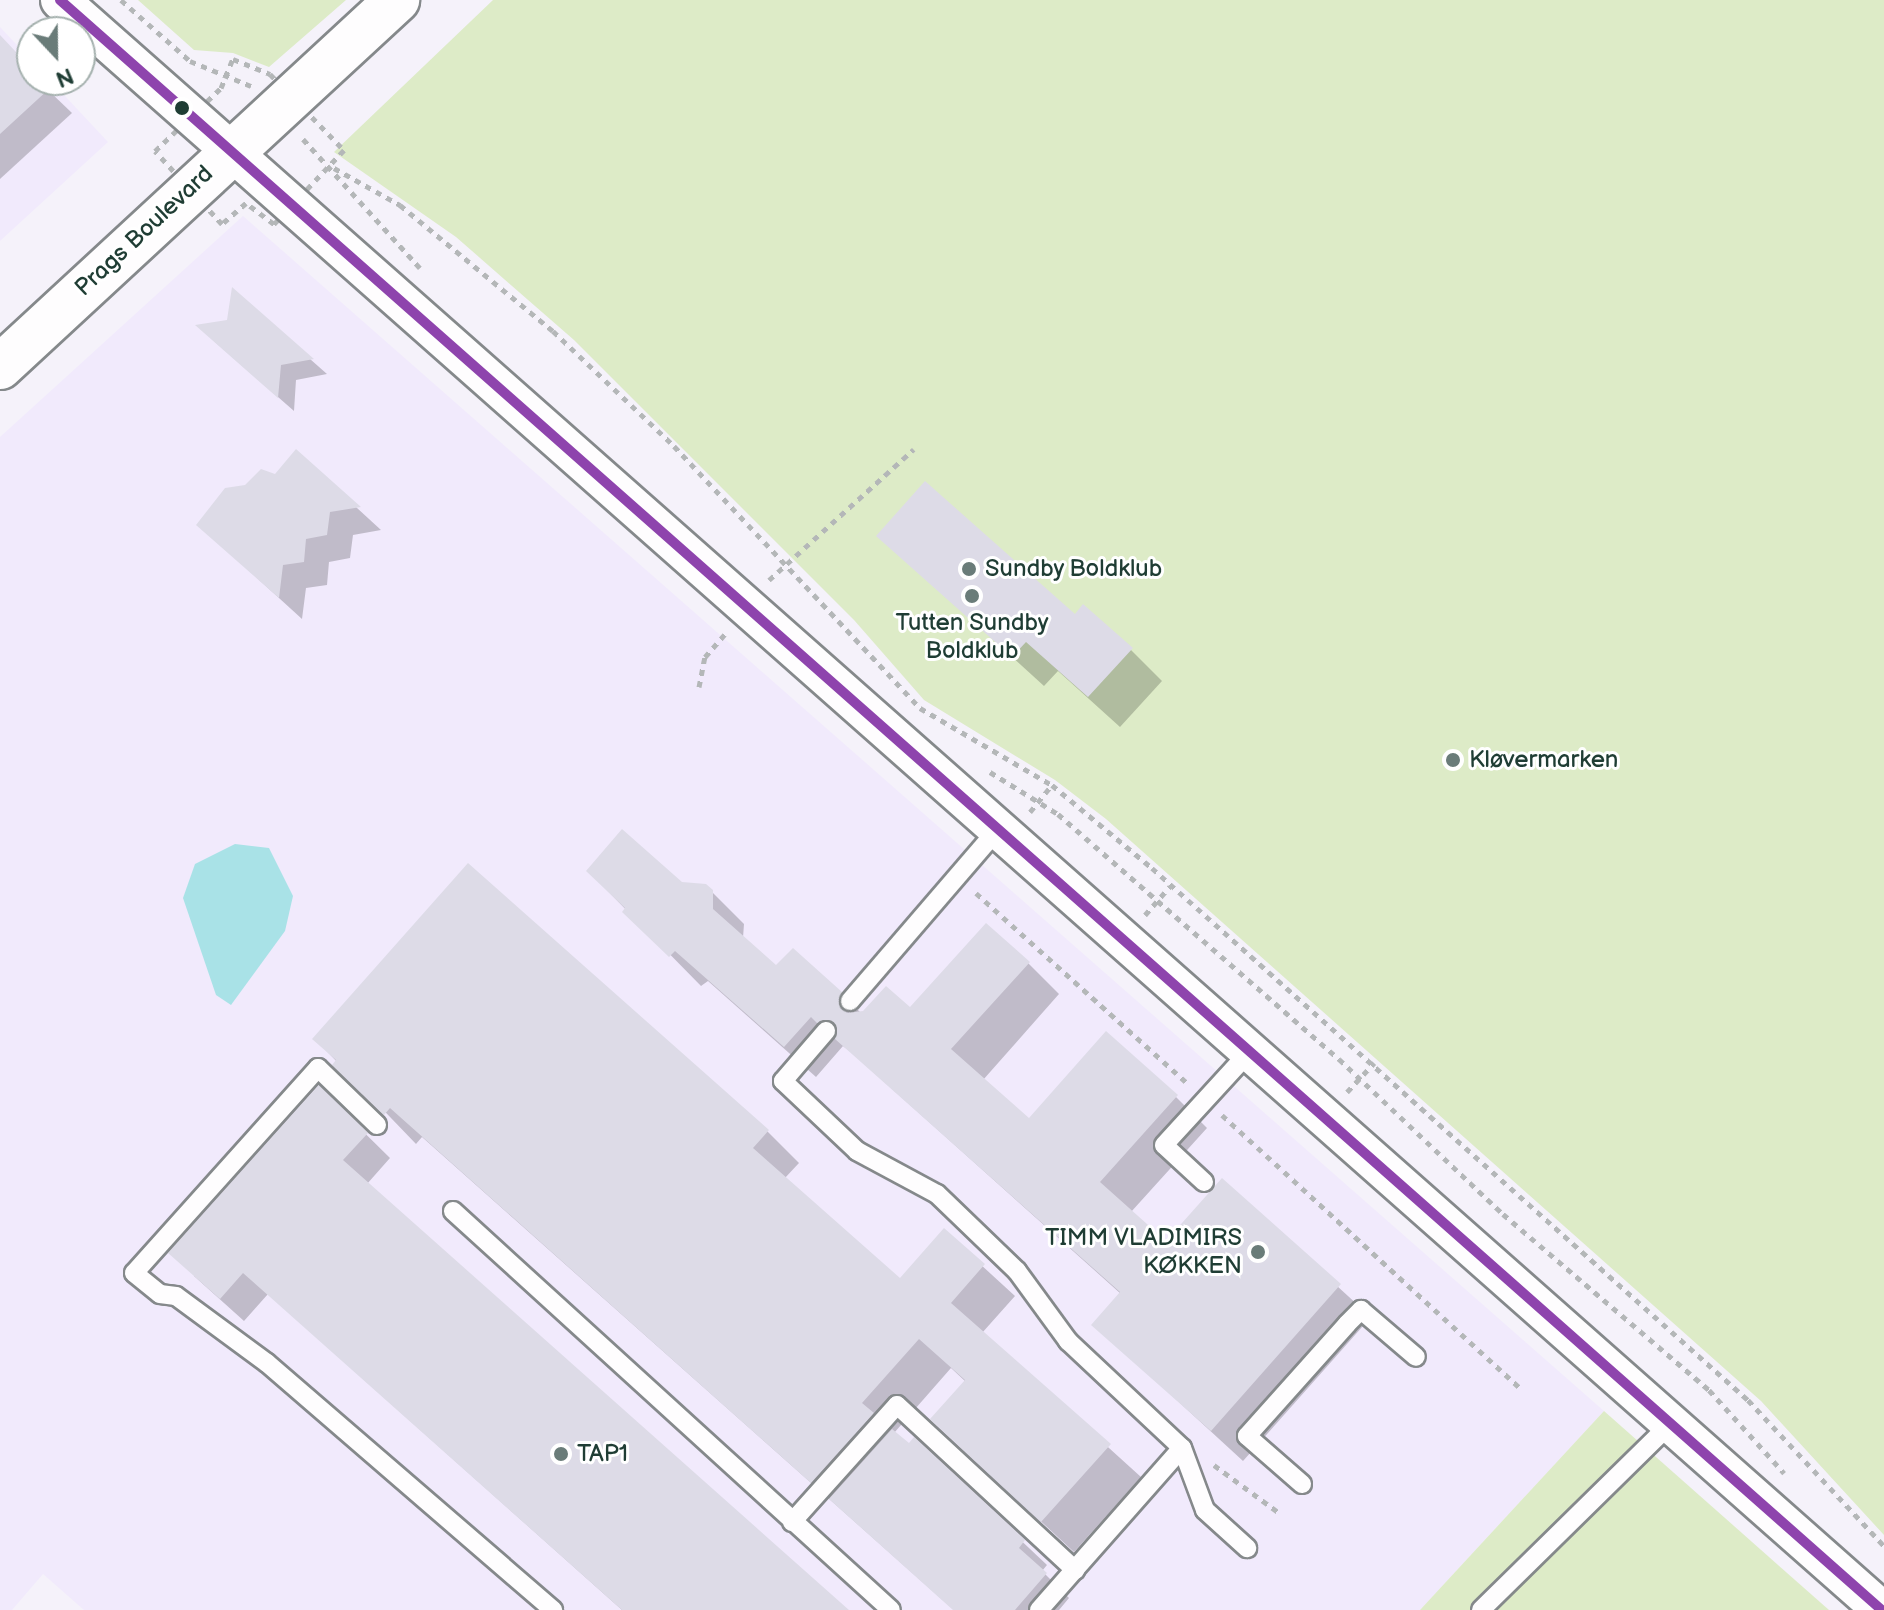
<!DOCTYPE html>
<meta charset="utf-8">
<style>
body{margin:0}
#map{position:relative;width:1884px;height:1610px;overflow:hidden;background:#f5f2fa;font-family:"Balsamiq Sans",sans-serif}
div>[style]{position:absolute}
.built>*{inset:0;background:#f1eafc}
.green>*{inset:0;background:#ddebc7}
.water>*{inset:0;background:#a9e2e7}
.shadow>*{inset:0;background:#0003}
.building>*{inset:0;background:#dddbe7}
.path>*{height:5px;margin-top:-2.5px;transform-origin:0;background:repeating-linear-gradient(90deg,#b4b7b8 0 6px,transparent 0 12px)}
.roads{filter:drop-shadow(2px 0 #85898b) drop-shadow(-2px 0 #85898b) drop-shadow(0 2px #85898b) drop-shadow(0 -2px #85898b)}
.lane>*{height:18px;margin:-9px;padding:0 9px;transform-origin:9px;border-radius:9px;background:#fefdfe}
.street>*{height:38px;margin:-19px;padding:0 19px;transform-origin:19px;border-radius:19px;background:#fefdfe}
.secondary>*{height:44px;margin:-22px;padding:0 22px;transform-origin:22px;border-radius:22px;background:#fefdfe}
.bus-1>*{height:10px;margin:-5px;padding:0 5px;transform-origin:5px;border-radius:5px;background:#8e44ad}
.dots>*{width:22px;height:22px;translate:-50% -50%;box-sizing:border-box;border:4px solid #fff;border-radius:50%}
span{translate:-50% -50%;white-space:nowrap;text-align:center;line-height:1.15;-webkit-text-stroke:6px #fff;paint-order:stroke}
.street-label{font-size:24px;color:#1f3d34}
.poi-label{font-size:24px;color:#1f3d34}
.left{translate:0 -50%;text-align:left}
.right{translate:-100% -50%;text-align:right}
.north{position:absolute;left:16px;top:16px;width:80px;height:80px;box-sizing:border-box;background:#fff;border:2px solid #a5b1ae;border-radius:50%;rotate:158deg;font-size:22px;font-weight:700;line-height:32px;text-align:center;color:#1f3d34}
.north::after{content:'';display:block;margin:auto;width:28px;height:36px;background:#6a7c79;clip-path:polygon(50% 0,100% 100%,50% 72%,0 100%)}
</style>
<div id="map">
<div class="built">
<div style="clip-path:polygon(0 27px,32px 61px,32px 80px,50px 80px,108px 142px,0 241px)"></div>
<div style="clip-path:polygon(243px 216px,1604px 1411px,1420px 1610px,84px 1610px,43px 1574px,12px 1610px,0 1610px,0 437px)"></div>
</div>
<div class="green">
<div style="clip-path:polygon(138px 0,346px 0,269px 67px,233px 53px,194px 50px)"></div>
<div style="clip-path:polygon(493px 0,1884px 0,1884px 1535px,1761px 1401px,1106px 819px,1055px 780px,924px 700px,854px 620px,574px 340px,456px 237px,334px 152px)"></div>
<div style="clip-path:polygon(1604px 1411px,1829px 1610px,1420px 1610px)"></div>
</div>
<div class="water">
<div style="clip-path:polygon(235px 844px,269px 848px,293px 896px,285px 931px,231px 1005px,216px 995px,183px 898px,195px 864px)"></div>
</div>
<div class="shadow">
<div style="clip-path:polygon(0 44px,72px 113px,0 179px)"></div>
<div style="clip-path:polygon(233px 291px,327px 374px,296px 380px,294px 411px,214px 341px,229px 321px)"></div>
<div style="clip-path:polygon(296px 452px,381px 530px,353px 535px,350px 558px,329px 562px,327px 585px,306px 588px,302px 619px,199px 525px,276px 477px)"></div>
<div style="clip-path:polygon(879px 536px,1075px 617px,1131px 650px,1162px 681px,1120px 727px,1058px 671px,1044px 686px)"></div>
<div style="clip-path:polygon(468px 866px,768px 1132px,799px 1163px,784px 1179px,900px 1281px,944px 1231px,1015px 1296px,982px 1333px,1141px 1477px,1074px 1552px,964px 1450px,966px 1382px,951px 1368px,894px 1433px,909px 1446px,914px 1440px,1047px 1565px,1042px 1571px,1069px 1598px,1059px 1610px,954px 1610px,422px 1137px,416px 1144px,315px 1039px)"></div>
<div style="clip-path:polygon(588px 871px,712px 892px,744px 924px,743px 938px,776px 968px,841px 993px,861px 1013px,910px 1010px,1028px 963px,1059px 994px,983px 1080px,1029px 1121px,1176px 1097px,1207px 1128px,1131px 1212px,1166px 1244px,1222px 1181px,1371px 1317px,1243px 1461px,1094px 1324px,1121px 1294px,852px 1053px,843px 1046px,816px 1077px,708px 981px,701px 986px)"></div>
<div style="clip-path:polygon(319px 1088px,390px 1158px,367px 1184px,846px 1610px,622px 1610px,268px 1294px,244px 1321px,194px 1276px)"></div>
</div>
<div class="building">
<div style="clip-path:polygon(0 35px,32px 69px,32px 80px,42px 80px,50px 88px,0 134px)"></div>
<div style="clip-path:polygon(232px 287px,314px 359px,281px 365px,278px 398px,195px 325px,227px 320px)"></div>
<div style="clip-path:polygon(296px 449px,361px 507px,330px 512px,327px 535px,306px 539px,304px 562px,283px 565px,279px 598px,196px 525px,225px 488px,245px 485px,261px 469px,275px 474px)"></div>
<div style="clip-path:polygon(925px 481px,1075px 614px,1083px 604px,1133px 648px,1088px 697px,1026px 642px,1012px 657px,876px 536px)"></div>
<div style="clip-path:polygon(622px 829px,682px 882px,706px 884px,713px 890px,713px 909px,776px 965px,793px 948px,842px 992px,839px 1004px,847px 1013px,863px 1011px,886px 986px,910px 1007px,986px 923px,1030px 962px,951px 1049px,1029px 1118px,1106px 1031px,1178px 1095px,1100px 1182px,1166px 1241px,1222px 1178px,1341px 1284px,1211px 1431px,1091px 1325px,1120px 1292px,835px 1039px,834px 1022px,817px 1023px,811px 1017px,784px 1047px,675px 951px,669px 957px,622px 912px,625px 908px,586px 871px)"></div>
<div style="clip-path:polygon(468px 863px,769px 1130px,753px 1148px,900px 1278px,944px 1228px,985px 1264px,951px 1303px,1111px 1444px,1041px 1522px,930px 1419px,965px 1380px,919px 1339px,862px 1403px,874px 1413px,811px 1483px,390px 1108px,384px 1115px,332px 1065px,336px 1060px,312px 1039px)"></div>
<div style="clip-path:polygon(319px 1085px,368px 1133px,343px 1160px,849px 1610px,622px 1610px,243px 1273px,220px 1299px,168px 1253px)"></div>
<div style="clip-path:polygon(892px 1429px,909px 1443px,914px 1437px,1025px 1540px,1019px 1548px,1047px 1573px,1015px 1610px,953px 1610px,829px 1499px)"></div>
</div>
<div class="path">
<div style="left:121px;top:0;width:92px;rotate:41.5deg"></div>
<div style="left:190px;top:61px;width:66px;rotate:22.3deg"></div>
<div style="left:233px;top:59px;width:40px;rotate:22deg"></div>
<div style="left:270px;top:74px;width:106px;rotate:45.8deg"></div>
<div style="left:344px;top:150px;width:102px;rotate:133.4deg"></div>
<div style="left:274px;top:224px;width:35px;rotate:-143deg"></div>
<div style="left:246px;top:203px;width:32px;rotate:139deg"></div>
<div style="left:222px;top:224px;width:99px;rotate:-132.5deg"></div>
<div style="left:155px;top:151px;width:91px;rotate:-43.7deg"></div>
<div style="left:221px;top:88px;width:31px;rotate:-68deg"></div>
<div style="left:303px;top:139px;width:174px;rotate:47.8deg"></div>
<div style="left:334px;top:168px;width:76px;rotate:29.3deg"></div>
<div style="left:400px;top:205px;width:198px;rotate:39.5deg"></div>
<div style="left:553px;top:331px;width:167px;rotate:43.5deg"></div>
<div style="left:674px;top:446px;width:359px;rotate:46.8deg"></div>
<div style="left:920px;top:708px;width:153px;rotate:30.3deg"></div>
<div style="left:1052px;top:785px;width:130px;rotate:39.7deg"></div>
<div style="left:1152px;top:868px;width:799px;rotate:41.75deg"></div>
<div style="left:1748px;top:1400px;width:200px;rotate:47deg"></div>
<div style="left:769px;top:580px;width:195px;rotate:-42.1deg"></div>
<div style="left:699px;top:687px;width:31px;rotate:-79deg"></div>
<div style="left:705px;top:657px;width:30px;rotate:-49deg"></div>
<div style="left:990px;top:772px;width:80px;rotate:31.7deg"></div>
<div style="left:1058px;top:814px;width:373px;rotate:41.1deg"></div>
<div style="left:1339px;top:1059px;width:226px;rotate:43.4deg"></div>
<div style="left:1503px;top:1214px;width:271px;rotate:40.5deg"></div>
<div style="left:1709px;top:1390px;width:112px;rotate:47.9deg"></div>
<div style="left:1030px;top:812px;width:35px;rotate:-51deg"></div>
<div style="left:976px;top:893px;width:285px;rotate:42deg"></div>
<div style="left:1145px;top:915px;width:38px;rotate:-49deg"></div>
<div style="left:1347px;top:1092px;width:40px;rotate:-47deg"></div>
<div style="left:1222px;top:1115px;width:407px;rotate:42.5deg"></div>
<div style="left:1214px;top:1465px;width:79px;rotate:36.3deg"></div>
</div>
<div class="roads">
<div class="lane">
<div style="left:850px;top:1001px;width:228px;rotate:-49.3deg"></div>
<div style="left:826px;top:1031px;width:66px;rotate:130.7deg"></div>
<div style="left:783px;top:1081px;width:102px;rotate:43.4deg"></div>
<div style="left:857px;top:1151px;width:91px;rotate:28.3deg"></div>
<div style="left:937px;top:1194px;width:111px;rotate:43.9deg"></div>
<div style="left:1017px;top:1271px;width:87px;rotate:53.9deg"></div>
<div style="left:1068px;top:1341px;width:156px;rotate:43.2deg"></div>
<div style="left:1182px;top:1448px;width:66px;rotate:69.6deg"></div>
<div style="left:1205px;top:1510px;width:57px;rotate:42.1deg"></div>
<div style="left:377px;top:1125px;width:82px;rotate:-136deg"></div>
<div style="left:318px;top:1068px;width:275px;rotate:131.9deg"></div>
<div style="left:134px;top:1273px;width:33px;rotate:39deg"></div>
<div style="left:160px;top:1294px;width:16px;rotate:7deg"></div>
<div style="left:176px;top:1296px;width:113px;rotate:36.4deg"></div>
<div style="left:267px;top:1363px;width:378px;rotate:40.8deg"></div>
<div style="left:1204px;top:1182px;width:54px;rotate:-137.2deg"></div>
<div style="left:1164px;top:1145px;width:129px;rotate:-47.5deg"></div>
<div style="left:453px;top:1211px;width:592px;rotate:42.33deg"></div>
<div style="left:1302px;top:1484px;width:73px;rotate:-138.9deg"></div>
<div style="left:1247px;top:1436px;width:150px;rotate:-48.2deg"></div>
<div style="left:1347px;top:1324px;width:20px;rotate:-45deg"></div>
<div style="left:1361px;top:1310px;width:72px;rotate:40.5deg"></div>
<div style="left:792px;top:1522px;width:157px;rotate:-48.1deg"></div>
<div style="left:897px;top:1405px;width:243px;rotate:42.8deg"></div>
<div style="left:1039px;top:1610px;width:216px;rotate:-48.6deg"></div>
<div style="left:1481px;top:1610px;width:267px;rotate:-44.5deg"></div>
</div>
<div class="street">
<div style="left:60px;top:0;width:2431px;rotate:41.47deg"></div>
</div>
<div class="secondary">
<div style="left:0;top:367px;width:541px;rotate:-42.75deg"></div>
</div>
</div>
<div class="bus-1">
<div style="left:60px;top:0;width:2431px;rotate:41.47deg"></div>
</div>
<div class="dots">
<div style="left:182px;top:108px;background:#1f3d34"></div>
<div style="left:969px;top:569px;background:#6a7c79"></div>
<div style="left:972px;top:596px;background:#6a7c79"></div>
<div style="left:1453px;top:760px;background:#6a7c79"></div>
<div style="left:1258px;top:1252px;background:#6a7c79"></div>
<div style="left:561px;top:1454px;background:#6a7c79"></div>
</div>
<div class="street-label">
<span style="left:144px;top:231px;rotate:-43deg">Prags Boulevard</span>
</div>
<div class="poi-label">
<span class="left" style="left:985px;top:569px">Sundby Boldklub</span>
<span style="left:972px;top:637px">Tutten Sundby<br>Boldklub</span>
<span class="left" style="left:1469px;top:760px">Kløvermarken</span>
<span class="right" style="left:1242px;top:1252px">TIMM VLADIMIRS<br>KØKKEN</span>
<span class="left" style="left:577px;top:1454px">TAP1</span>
</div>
<div class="north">N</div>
</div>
